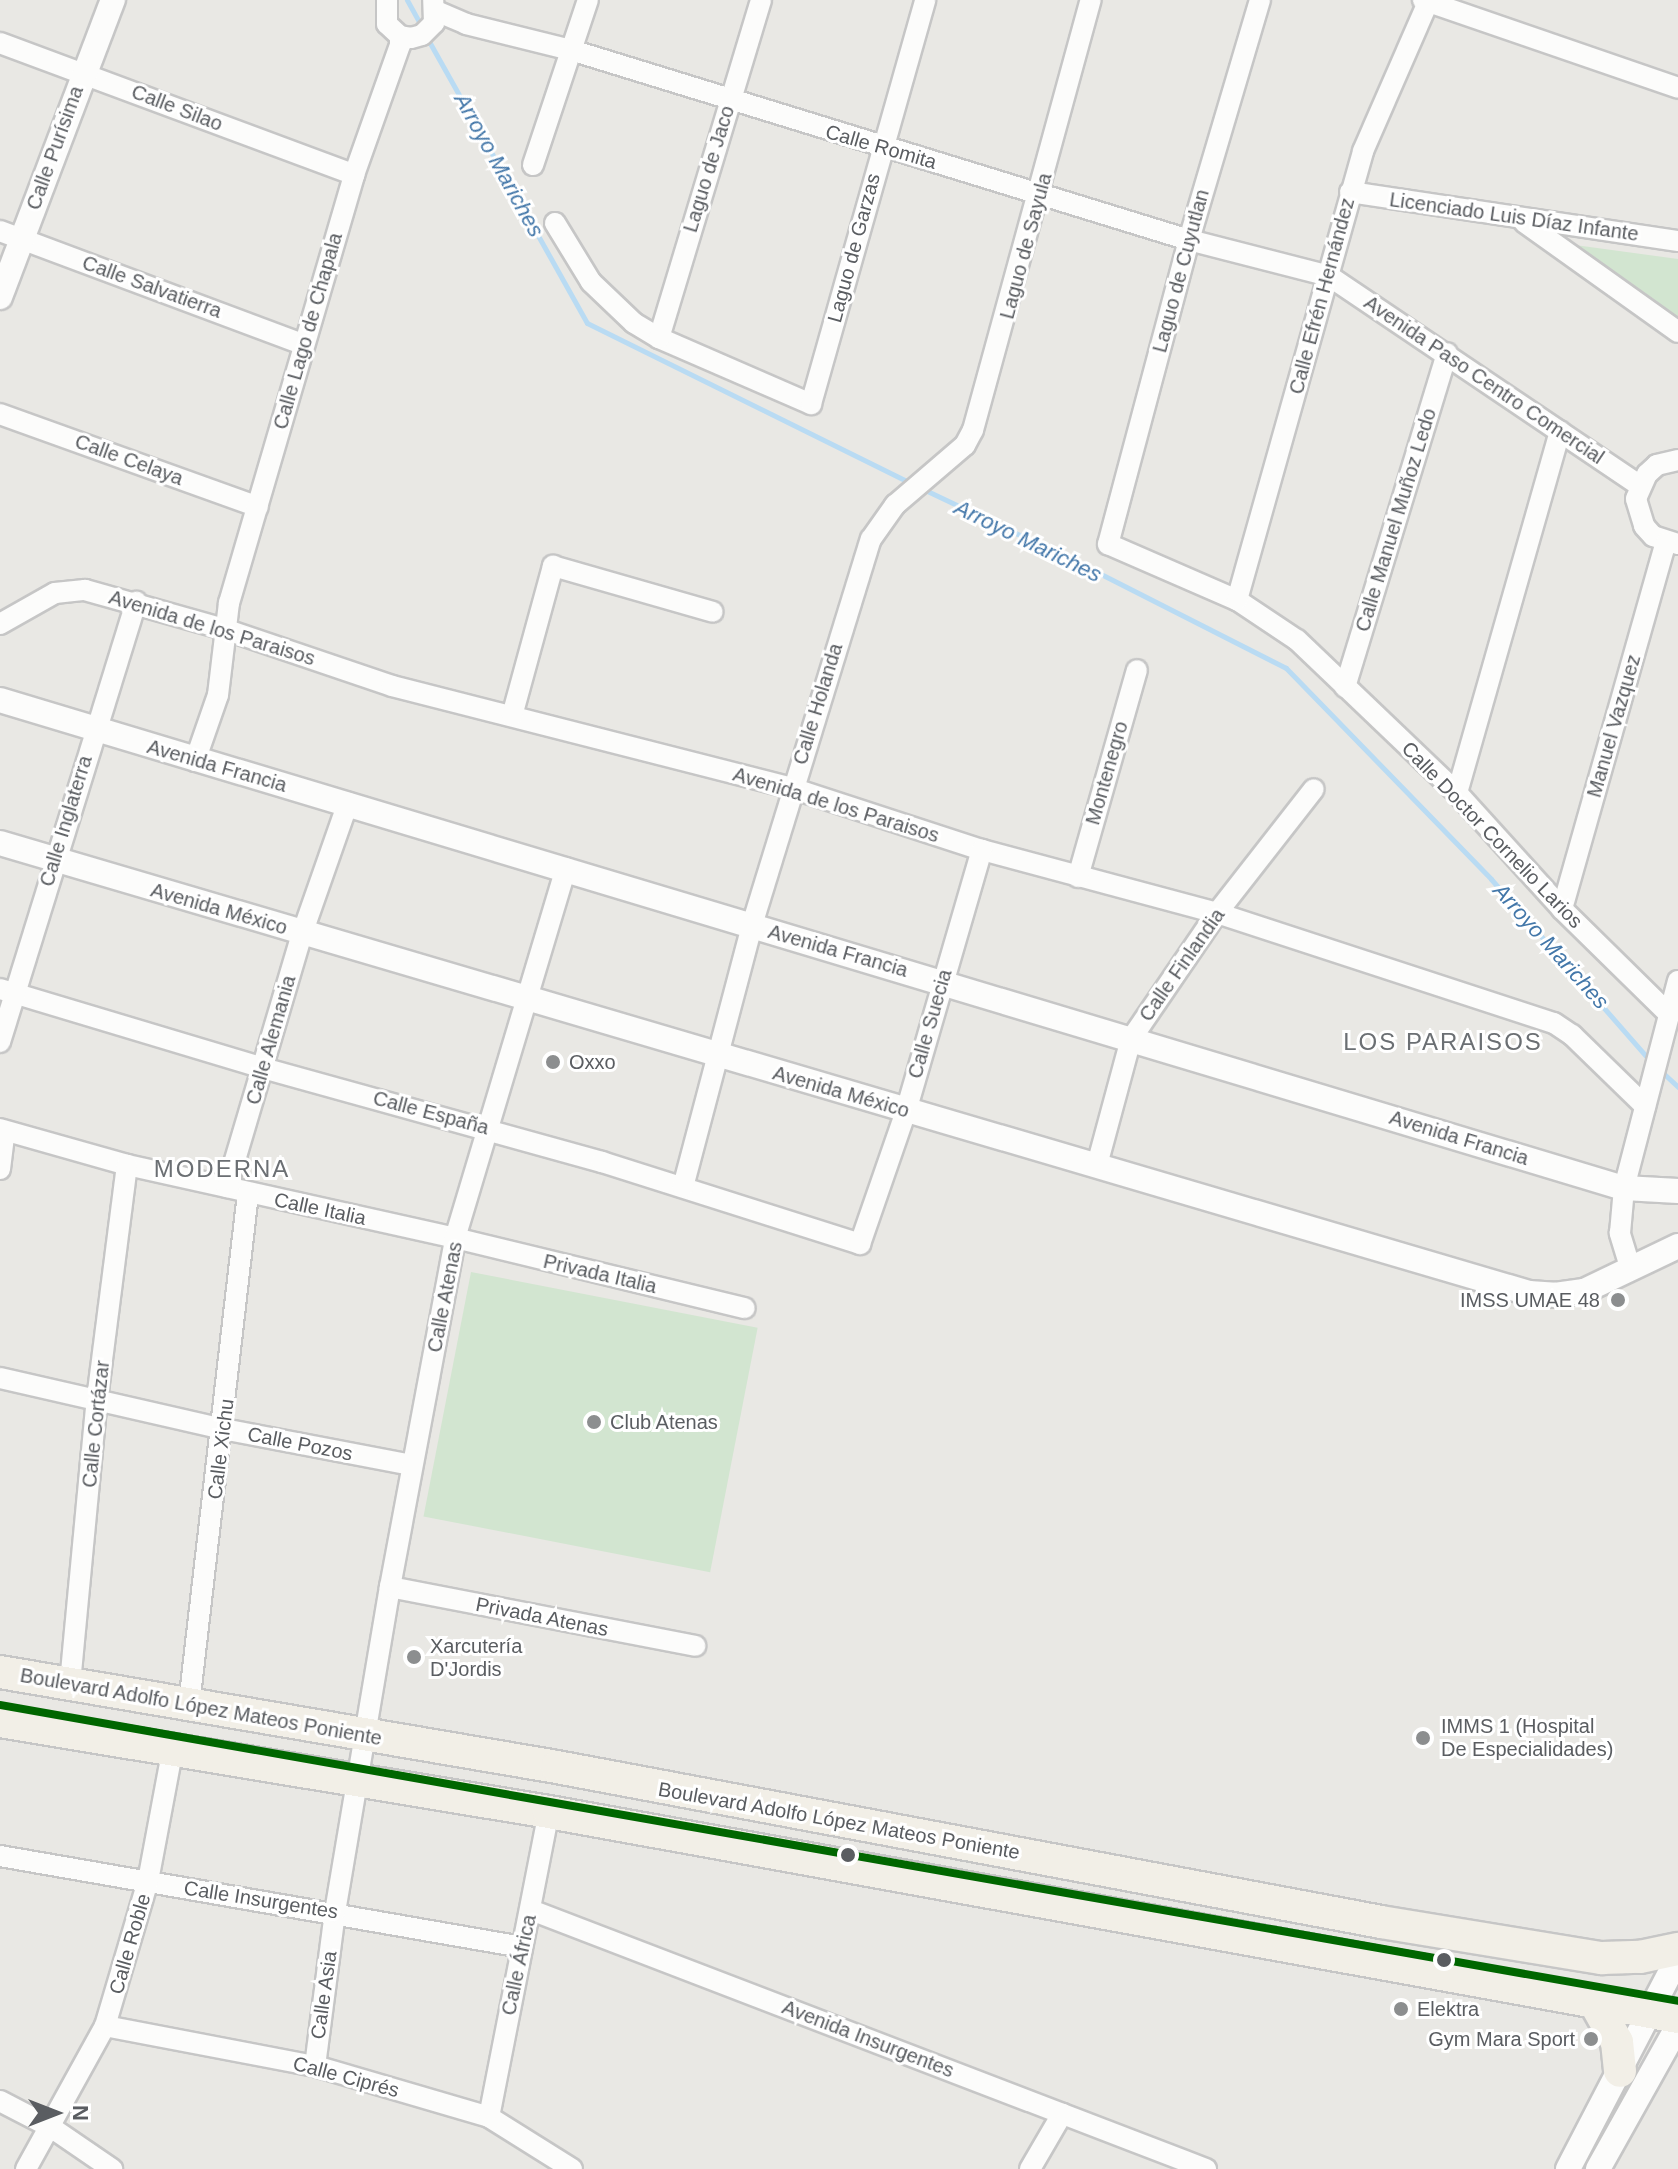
<!DOCTYPE html>
<meta charset="utf-8">
<style>
body{margin:0}
#map{position:relative;width:1678px;height:2169px;overflow:hidden;background:#e9e8e4;font-family:Helvetica,sans-serif}
div>[style]{position:absolute}
.green>*{inset:0;background:#d2e5d0;transform-origin:0 0}
.stream>*{height:5px;margin:-2.5px;padding:0 2.5px;transform-origin:2.5px;border-radius:2.5px;background:#b9dbf3}
.roads{filter:drop-shadow(2px 0 #c6c6c6) drop-shadow(-2px 0 #c6c6c6) drop-shadow(0 2px #c6c6c6) drop-shadow(0 -2px #c6c6c6)}
.minor>*{height:20px;margin:-10px;padding:0 10px;transform-origin:10px;border-radius:10px;background:#fcfcfb}
.tertiary>*{height:24px;margin:-12px;padding:0 12px;transform-origin:12px;border-radius:12px;background:#fcfcfb}
.primary>*{height:32px;margin:-16px;padding:0 16px;transform-origin:16px;border-radius:16px;background:#f2efe7}
.bus-1>*{height:8px;margin:-4px;padding:0 4px;transform-origin:4px;border-radius:4px;background:#060}
.dots>*{width:22px;height:22px;translate:-50% -50%;box-sizing:border-box;border:4px solid #fff;border-radius:50%}
span{translate:-50% -50%;white-space:nowrap;text-align:center;line-height:1.15;-webkit-text-stroke:6px #fff;paint-order:stroke}
.street-label{font-size:20px;color:#5a5d61}
.poi-label{font-size:20px;color:#5a5d61}
.left{translate:0 -50%;text-align:left}
.right{translate:-100% -50%;text-align:right}
.water-label{font-size:22px;color:#4377a9;font-style:italic}
.quarter-label{font-size:24px;color:#6b6f73;letter-spacing:2px}
.north{position:absolute;left:16px;top:2073px;width:80px;height:80px;-webkit-text-stroke:6px #fff;paint-order:stroke;rotate:90deg;font-size:22px;font-weight:700;line-height:32px;text-align:center;color:#5a5d61}
.north::after{content:'';display:block;margin:auto;width:28px;height:36px;background:#5a5d61;clip-path:polygon(50% 0,100% 100%,50% 72%,0 100%)}
</style>
<div id="map">
<div class="green">
<div style="clip-path:polygon(1575px 245px,1678px 259px,1678px 321px)"></div>
<div style="left:471px;top:1272px;width:292px;height:249px;rotate:11deg"></div>
</div>
<div class="stream">
<div style="left:407px;top:0;width:31px;rotate:61deg"></div>
<div style="left:426px;top:36px;width:329px;rotate:60.7deg"></div>
<div style="left:587px;top:323px;width:361px;rotate:26.3deg"></div>
<div style="left:923px;top:489px;width:184px;rotate:25.4deg"></div>
<div style="left:1089px;top:568px;width:221px;rotate:26.9deg"></div>
<div style="left:1286px;top:668px;width:294px;rotate:45.8deg"></div>
<div style="left:1491px;top:879px;width:243px;rotate:48.8deg"></div>
<div style="left:1662px;top:1072px;width:22px;rotate:43deg"></div>
</div>
<div class="roads">
<div class="minor">
<div style="left:387px;top:0;width:24px;rotate:90deg"></div>
<div style="left:387px;top:24px;width:18px;rotate:43deg"></div>
<div style="left:400px;top:36px;width:11px;rotate:10deg"></div>
<div style="left:411px;top:38px;width:11px;rotate:-15deg"></div>
<div style="left:422px;top:35px;width:17px;rotate:-45deg"></div>
<div style="left:434px;top:23px;width:23px;rotate:-92deg"></div>
<div style="left:1260px;top:0;width:250px;rotate:106.5deg"></div>
<div style="left:1189px;top:240px;width:315px;rotate:104.9deg"></div>
<div style="left:1108px;top:544px;width:141px;rotate:23.5deg"></div>
<div style="left:1237px;top:600px;width:72px;rotate:33.7deg"></div>
<div style="left:1297px;top:640px;width:221px;rotate:43.7deg"></div>
<div style="left:1457px;top:793px;width:156px;rotate:47.8deg"></div>
<div style="left:1562px;top:909px;width:150px;rotate:44.5deg"></div>
<div style="left:1669px;top:1014px;width:10px;rotate:-24deg"></div>
<div style="left:1423px;top:0;width:270px;rotate:19deg"></div>
<div style="left:436px;top:11px;width:33px;rotate:23deg"></div>
<div style="left:466px;top:24px;width:108px;rotate:13.9deg"></div>
<div style="left:571px;top:50px;width:647px;rotate:17.09deg"></div>
<div style="left:1189px;top:240px;width:145px;rotate:14.4deg"></div>
<div style="left:1329px;top:276px;width:374px;rotate:34deg"></div>
<div style="left:0;top:43px;width:378px;rotate:20.4deg"></div>
<div style="left:533px;top:165px;width:174px;rotate:-71.6deg"></div>
<div style="left:1350px;top:192px;width:332px;rotate:8.5deg"></div>
<div style="left:1524px;top:222px;width:189px;rotate:35.5deg"></div>
<div style="left:555px;top:223px;width:69px;rotate:58.6deg"></div>
<div style="left:591px;top:282px;width:59px;rotate:43.6deg"></div>
<div style="left:634px;top:323px;width:29px;rotate:31deg"></div>
<div style="left:659px;top:338px;width:166px;rotate:23.5deg"></div>
<div style="left:811px;top:404px;width:420px;rotate:-74.2deg"></div>
<div style="left:0;top:231px;width:323px;rotate:20.5deg"></div>
<div style="left:659px;top:338px;width:353px;rotate:-73.2deg"></div>
<div style="left:0;top:414px;width:274px;rotate:19.8deg"></div>
<div style="left:1678px;top:460px;width:22px;rotate:167deg"></div>
<div style="left:1657px;top:465px;width:13px;rotate:138deg"></div>
<div style="left:1647px;top:474px;width:27px;rotate:114deg"></div>
<div style="left:1636px;top:499px;width:28px;rotate:73deg"></div>
<div style="left:1644px;top:526px;width:13px;rotate:48deg"></div>
<div style="left:1653px;top:536px;width:26px;rotate:18deg"></div>
<div style="left:1237px;top:600px;width:466px;rotate:-74.3deg"></div>
<div style="left:1363px;top:151px;width:165px;rotate:-66.4deg"></div>
<div style="left:0;top:624px;width:63px;rotate:-29.4deg"></div>
<div style="left:55px;top:593px;width:30px;rotate:-6deg"></div>
<div style="left:85px;top:590px;width:144px;rotate:15.7deg"></div>
<div style="left:224px;top:629px;width:177px;rotate:18.7deg"></div>
<div style="left:392px;top:686px;width:413px;rotate:14.3deg"></div>
<div style="left:792px;top:788px;width:200px;rotate:18.1deg"></div>
<div style="left:982px;top:850px;width:243px;rotate:15deg"></div>
<div style="left:1217px;top:913px;width:354px;rotate:18.1deg"></div>
<div style="left:1554px;top:1023px;width:22px;rotate:34deg"></div>
<div style="left:1572px;top:1035px;width:102px;rotate:44.2deg"></div>
<div style="left:1345px;top:687px;width:349px;rotate:-73deg"></div>
<div style="left:512px;top:716px;width:156px;rotate:-74.7deg"></div>
<div style="left:553px;top:566px;width:166px;rotate:16deg"></div>
<div style="left:195px;top:761px;width:70px;rotate:-70.8deg"></div>
<div style="left:218px;top:695px;width:93px;rotate:-83.2deg"></div>
<div style="left:229px;top:603px;width:446px;rotate:-73.7deg"></div>
<div style="left:354px;top:175px;width:138px;rotate:-70.5deg"></div>
<div style="left:400px;top:45px;width:9px;rotate:-90deg"></div>
<div style="left:1457px;top:793px;width:376px;rotate:-74.1deg"></div>
<div style="left:1078px;top:877px;width:215px;rotate:-74.1deg"></div>
<div style="left:1562px;top:909px;width:381px;rotate:-74.2deg"></div>
<div style="left:0;top:989px;width:275px;rotate:16.7deg"></div>
<div style="left:263px;top:1068px;width:352px;rotate:15.5deg"></div>
<div style="left:602px;top:1162px;width:271px;rotate:17.6deg"></div>
<div style="left:860px;top:1244px;width:141px;rotate:-70.9deg"></div>
<div style="left:906px;top:1111px;width:272px;rotate:-73.8deg"></div>
<div style="left:0;top:1042px;width:461px;rotate:-72.8deg"></div>
<div style="left:0;top:1129px;width:132px;rotate:15.8deg"></div>
<div style="left:127px;top:1165px;width:336px;rotate:12.5deg"></div>
<div style="left:455px;top:1238px;width:298px;rotate:13.6deg"></div>
<div style="left:1097px;top:1165px;width:131px;rotate:-74.9deg"></div>
<div style="left:1131px;top:1039px;width:153px;rotate:-55.7deg"></div>
<div style="left:1217px;top:913px;width:157px;rotate:-52deg"></div>
<div style="left:0;top:1169px;width:38px;rotate:-83deg"></div>
<div style="left:227px;top:1187px;width:264px;rotate:-73.5deg"></div>
<div style="left:302px;top:934px;width:139px;rotate:-70.7deg"></div>
<div style="left:683px;top:1187px;width:271px;rotate:-75.2deg"></div>
<div style="left:752px;top:925px;width:404px;rotate:-72.9deg"></div>
<div style="left:871px;top:539px;width:42px;rotate:-54.8deg"></div>
<div style="left:895px;top:505px;width:92px;rotate:-40.6deg"></div>
<div style="left:965px;top:445px;width:17px;rotate:-62deg"></div>
<div style="left:973px;top:430px;width:446px;rotate:-74.7deg"></div>
<div style="left:1631px;top:1270px;width:39px;rotate:-107deg"></div>
<div style="left:1620px;top:1233px;width:45px;rotate:-84.9deg"></div>
<div style="left:1624px;top:1188px;width:214px;rotate:-75.4deg"></div>
<div style="left:0;top:1378px;width:229px;rotate:12.9deg"></div>
<div style="left:223px;top:1429px;width:192px;rotate:10.8deg"></div>
<div style="left:390px;top:1587px;width:311px;rotate:10.9deg"></div>
<div style="left:70px;top:1683px;width:285px;rotate:-84.6deg"></div>
<div style="left:97px;top:1399px;width:236px;rotate:-82.7deg"></div>
<div style="left:189px;top:1704px;width:514px;rotate:-83.41deg"></div>
<div style="left:0;top:1856px;width:530px;rotate:9.89deg"></div>
<div style="left:531px;top:1910px;width:723px;rotate:20.99deg"></div>
<div style="left:105px;top:2026px;width:214px;rotate:10.8deg"></div>
<div style="left:315px;top:2066px;width:181px;rotate:16.3deg"></div>
<div style="left:489px;top:2117px;width:98px;rotate:32.1deg"></div>
<div style="left:315px;top:2066px;width:155px;rotate:-82.6deg"></div>
<div style="left:335px;top:1912px;width:330px;rotate:-80.4deg"></div>
<div style="left:390px;top:1587px;width:355px;rotate:-79.4deg"></div>
<div style="left:455px;top:1238px;width:386px;rotate:-73.3deg"></div>
<div style="left:0;top:2101px;width:59px;rotate:27.4deg"></div>
<div style="left:52px;top:2128px;width:73px;rotate:34.3deg"></div>
<div style="left:489px;top:2117px;width:311px;rotate:-78.9deg"></div>
<div style="left:26px;top:2169px;width:163px;rotate:-61.1deg"></div>
<div style="left:105px;top:2026px;width:151px;rotate:-73.5deg"></div>
<div style="left:148px;top:1881px;width:135px;rotate:-79.4deg"></div>
<div style="left:1030px;top:2169px;width:64px;rotate:-59.8deg"></div>
</div>
<div class="tertiary">
<div style="left:0;top:297px;width:318px;rotate:-69.2deg"></div>
<div style="left:0;top:700px;width:1696px;rotate:16.73deg"></div>
<div style="left:1624px;top:1188px;width:54px;rotate:3.2deg"></div>
<div style="left:0;top:843px;width:1594px;rotate:16.4deg"></div>
<div style="left:1529px;top:1293px;width:26px;rotate:4deg"></div>
<div style="left:1555px;top:1295px;width:29px;rotate:-8deg"></div>
<div style="left:1584px;top:1291px;width:104px;rotate:-25.6deg"></div>
<div style="left:1568px;top:2169px;width:238px;rotate:-62.5deg"></div>
<div style="left:1598px;top:2169px;width:164px;rotate:-60.8deg"></div>
</div>
<div class="primary">
<div style="left:0;top:1672px;width:565px;rotate:9.68deg"></div>
<div style="left:557px;top:1767px;width:838px;rotate:10.65deg"></div>
<div style="left:1381px;top:1922px;width:224px;rotate:9.3deg"></div>
<div style="left:1602px;top:1958px;width:38px;rotate:-2deg"></div>
<div style="left:1640px;top:1957px;width:39px;rotate:-12deg"></div>
<div style="left:0;top:1721px;width:556px;rotate:9.41deg"></div>
<div style="left:549px;top:1812px;width:1147px;rotate:10.29deg"></div>
<div style="left:1594px;top:2001px;width:47px;rotate:60.7deg"></div>
<div style="left:1617px;top:2042px;width:29px;rotate:84deg"></div>
</div>
</div>
<div class="bus-1">
<div style="left:0;top:1705px;width:1704px;rotate:10deg"></div>
</div>
<div class="dots">
<div style="left:553px;top:1062px;background:#8c8e8f"></div>
<div style="left:1618px;top:1300px;background:#8c8e8f"></div>
<div style="left:594px;top:1422px;background:#8c8e8f"></div>
<div style="left:414px;top:1657px;background:#8c8e8f"></div>
<div style="left:1423px;top:1738px;background:#8c8e8f"></div>
<div style="left:848px;top:1855px;background:#5a5d61"></div>
<div style="left:1444px;top:1960px;background:#5a5d61"></div>
<div style="left:1401px;top:2009px;background:#8c8e8f"></div>
<div style="left:1591px;top:2039px;background:#8c8e8f"></div>
</div>
<div class="street-label">
<span style="left:177px;top:108px;rotate:21deg">Calle Silao</span>
<span style="left:881px;top:147px;rotate:16deg">Calle Romita</span>
<span style="left:55px;top:148px;rotate:-70deg">Calle Purísima</span>
<span style="left:709px;top:169px;rotate:-73deg">Laguo de Jaco</span>
<span style="left:1514px;top:217px;rotate:8deg">Licenciado Luis Díaz Infante</span>
<span style="left:1026px;top:246px;rotate:-75deg">Laguo de Sayula</span>
<span style="left:854px;top:248px;rotate:-75deg">Laguo de Garzas</span>
<span style="left:1181px;top:271px;rotate:-75deg">Laguo de Cuyutlan</span>
<span style="left:152px;top:287px;rotate:20deg">Calle Salvatierra</span>
<span style="left:1322px;top:296px;rotate:-75deg">Calle Efrén Hernández</span>
<span style="left:308px;top:331px;rotate:-74deg">Calle Lago de Chapala</span>
<span style="left:1484px;top:380px;rotate:34deg">Avenida Paso Centro Comercial</span>
<span style="left:129px;top:460px;rotate:20deg">Calle Celaya</span>
<span style="left:1396px;top:520px;rotate:-73deg">Calle Manuel Muñoz Ledo</span>
<span style="left:212px;top:628px;rotate:17deg">Avenida de los Paraisos</span>
<span style="left:818px;top:704px;rotate:-73deg">Calle Holanda</span>
<span style="left:1614px;top:726px;rotate:-74deg">Manuel Vazquez</span>
<span style="left:217px;top:766px;rotate:16deg">Avenida Francia</span>
<span style="left:1107px;top:773px;rotate:-74deg">Montenegro</span>
<span style="left:836px;top:805px;rotate:17deg">Avenida de los Paraisos</span>
<span style="left:66px;top:821px;rotate:-73deg">Calle Inglaterra</span>
<span style="left:1492px;top:835px;rotate:46deg">Calle Doctor Cornelio Larios</span>
<span style="left:219px;top:909px;rotate:16deg">Avenida México</span>
<span style="left:838px;top:951px;rotate:16deg">Avenida Francia</span>
<span style="left:1182px;top:965px;rotate:-55deg">Calle Finlandia</span>
<span style="left:930px;top:1024px;rotate:-74deg">Calle Suecia</span>
<span style="left:271px;top:1040px;rotate:-74deg">Calle Alemania</span>
<span style="left:841px;top:1092px;rotate:16deg">Avenida México</span>
<span style="left:431px;top:1113px;rotate:15deg">Calle España</span>
<span style="left:1459px;top:1138px;rotate:17deg">Avenida Francia</span>
<span style="left:320px;top:1209px;rotate:12deg">Calle Italia</span>
<span style="left:600px;top:1274px;rotate:13deg">Privada Italia</span>
<span style="left:445px;top:1297px;rotate:-79deg">Calle Atenas</span>
<span style="left:96px;top:1424px;rotate:-84deg">Calle Cortázar</span>
<span style="left:300px;top:1444px;rotate:11deg">Calle Pozos</span>
<span style="left:221px;top:1449px;rotate:-83deg">Calle Xichu</span>
<span style="left:542px;top:1617px;rotate:11deg">Privada Atenas</span>
<span style="left:201px;top:1707px;rotate:10deg">Boulevard Adolfo López Mateos Poniente</span>
<span style="left:839px;top:1821px;rotate:10deg">Boulevard Adolfo López Mateos Poniente</span>
<span style="left:261px;top:1900px;rotate:9deg">Calle Insurgentes</span>
<span style="left:130px;top:1944px;rotate:-74deg">Calle Roble</span>
<span style="left:519px;top:1965px;rotate:-78deg">Calle África</span>
<span style="left:324px;top:1995px;rotate:-82deg">Calle Asia</span>
<span style="left:868px;top:2039px;rotate:21deg">Avenida Insurgentes</span>
<span style="left:346px;top:2077px;rotate:15deg">Calle Ciprés</span>
</div>
<div class="poi-label">
<span class="left" style="left:569px;top:1062px">Oxxo</span>
<span class="right" style="left:1600px;top:1300px">IMSS UMAE 48</span>
<span class="left" style="left:610px;top:1422px">Club Atenas</span>
<span class="left" style="left:430px;top:1658px">Xarcutería<br>D'Jordis</span>
<span class="left" style="left:1441px;top:1738px">IMMS 1 (Hospital<br>De Especialidades)</span>
<span class="left" style="left:1417px;top:2009px">Elektra</span>
<span class="right" style="left:1575px;top:2039px">Gym Mara Sport</span>
</div>
<div class="water-label">
<span style="left:499px;top:165px;rotate:61deg">Arroyo Mariches</span>
<span style="left:1028px;top:541px;rotate:26deg">Arroyo Mariches</span>
<span style="left:1551px;top:946px;rotate:48deg">Arroyo Mariches</span>
</div>
<div class="quarter-label">
<span style="left:1443px;top:1042px">LOS PARAISOS</span>
<span style="left:222px;top:1169px">MODERNA</span>
</div>
<div class="north">N</div>
</div>
